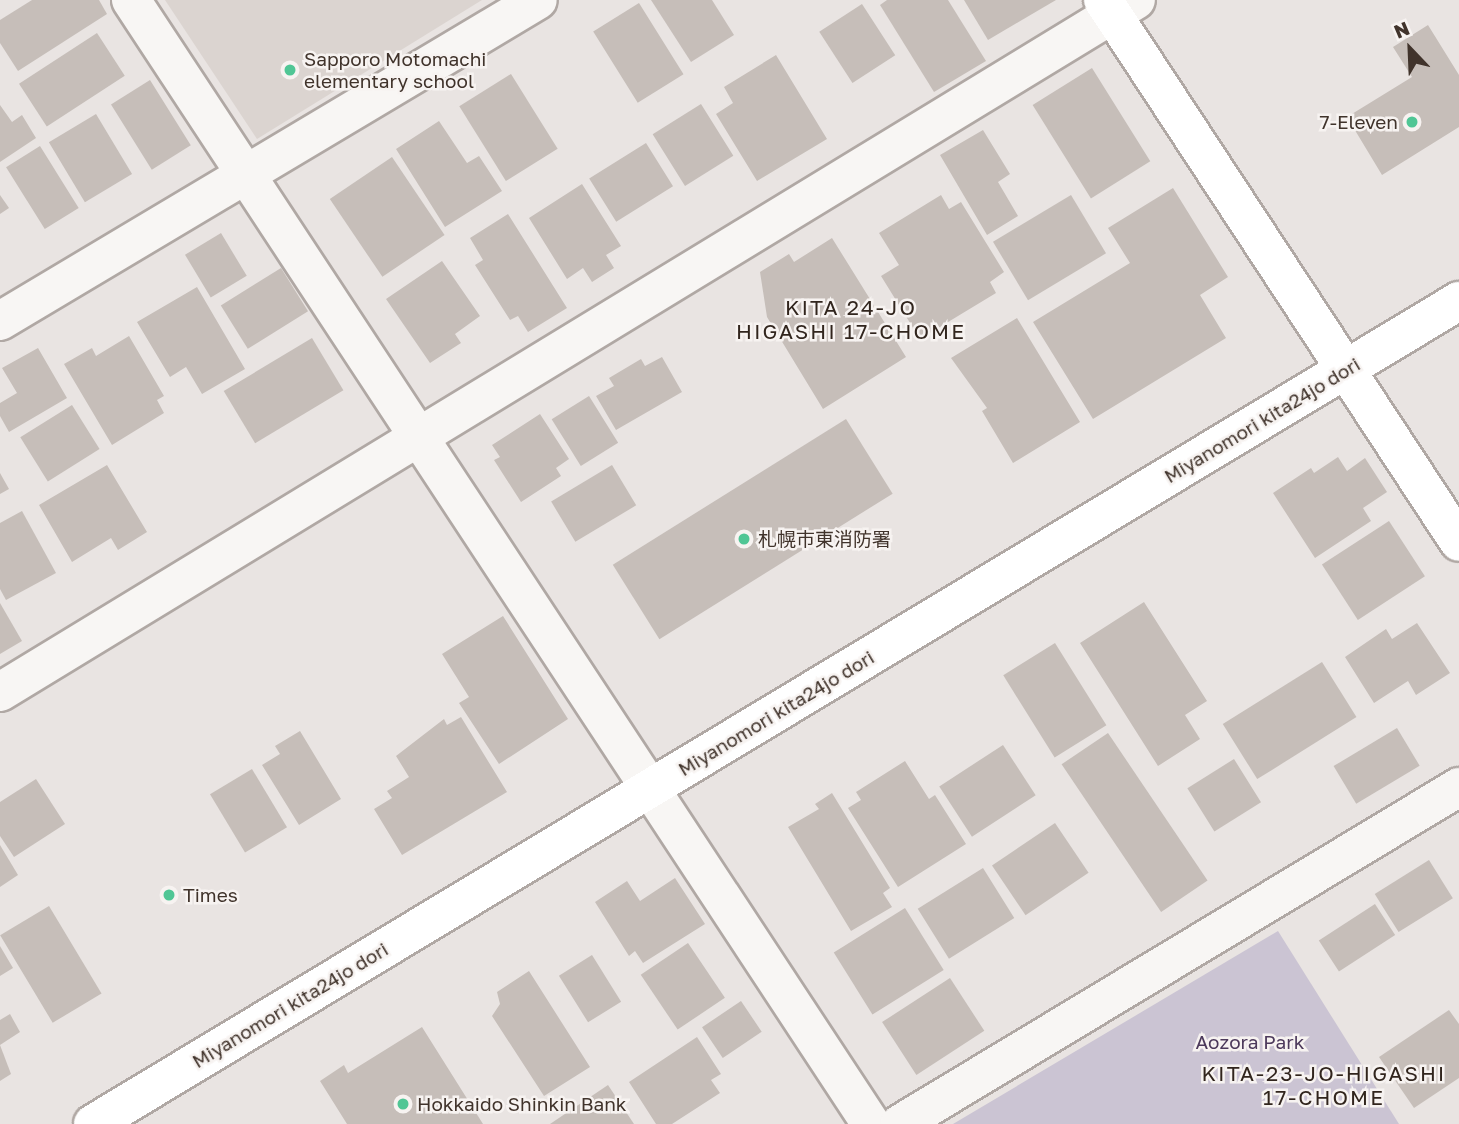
<!DOCTYPE html>
<meta charset="utf-8">
<style>
body{margin:0}
#map{position:relative;width:1459px;height:1124px;overflow:hidden;background:#e9e4e2;font-family:"Golos Text","Noto Sans JP",sans-serif}
div>[style]{position:absolute}
.built>*{inset:0;background:#dbd4d0}
.green>*{inset:0;background:#cbc4d3}
.building>*{inset:0;background:#c6beb9;transform-origin:0 0}
.roads{filter:drop-shadow(2px 0 #b0a8a4) drop-shadow(-2px 0 #b0a8a4) drop-shadow(0 2px #b0a8a4) drop-shadow(0 -2px #b0a8a4)}
.street>*{height:38px;margin:-19px;padding:0 19px;transform-origin:19px;border-radius:19px;background:#f8f6f4}
.secondary>*{height:38px;margin:-19px;padding:0 19px;transform-origin:19px;border-radius:19px;background:#fff}
.dots>*{width:19px;height:19px;translate:-50% -50%;box-sizing:border-box;border:4px solid #f7f3f1;border-radius:50%}
span{translate:-50% -50%;white-space:nowrap;text-align:center;line-height:1.15;-webkit-text-stroke:5px #f7f3f1;paint-order:stroke}
.poi-label{font-size:19px;color:#40332b}
.left{translate:0 -50%;text-align:left}
.right{translate:-100% -50%;text-align:right}
.street-label{font-size:19px;color:#40332b}
.park-label{font-size:19px;color:#4c395b}
.neighbourhood-label{font-size:21px;color:#31251d;letter-spacing:2px}
.north{position:absolute;left:1375px;top:14px;width:70px;height:70px;-webkit-text-stroke:5px #f7f3f1;paint-order:stroke;rotate:337deg;font-size:19px;font-weight:700;line-height:28px;text-align:center;color:#40332b}
.north::after{content:'';display:block;margin:auto;width:24px;height:32px;background:#40332b;clip-path:polygon(50% 0,100% 100%,50% 72%,0 100%)}
</style>
<div id="map">
<div class="built">
<div style="clip-path:polygon(165px 0,482px 0,257px 139px)"></div>
</div>
<div class="green">
<div style="clip-path:polygon(1278px 931px,1399px 1124px,953px 1124px)"></div>
</div>
<div class="building">
<div style="clip-path:polygon(32px 0,99px 0,107px 14px,18px 71px,0 43px,0 20px)"></div>
<div style="clip-path:polygon(651px 0,712px 0,734px 35px,691px 62px)"></div>
<div style="clip-path:polygon(887px 0,948px 0,986px 61px,934px 92px,880px 5px)"></div>
<div style="clip-path:polygon(964px 0,1056px 0,988px 40px)"></div>
<div style="left:639px;top:3px;width:84px;height:54px;rotate:58deg"></div>
<div style="left:862px;top:4px;width:61px;height:51px;rotate:57deg"></div>
<div style="clip-path:polygon(1428px 25px,1459px 75px,1459px 127px,1382px 175px,1347px 117px,1412px 77px,1393px 47px)"></div>
<div style="left:97px;top:33px;width:51px;height:93px;rotate:57deg"></div>
<div style="clip-path:polygon(776px 55px,827px 139px,757px 181px,716px 114px,733px 103px,724px 87px)"></div>
<div style="left:1092px;top:68px;width:110px;height:70px;rotate:58deg"></div>
<div style="left:511px;top:74px;width:88px;height:61px;rotate:58deg"></div>
<div style="left:150px;top:80px;width:77px;height:46px;rotate:58deg"></div>
<div style="left:701px;top:104px;width:61px;height:57px;rotate:58deg"></div>
<div style="clip-path:polygon(0 105px,12px 122px,22px 115px,36px 138px,0 162px)"></div>
<div style="left:96px;top:114px;width:70px;height:55px;rotate:59deg"></div>
<div style="clip-path:polygon(439px 121px,467px 163px,479px 156px,502px 191px,445px 227px,396px 149px)"></div>
<div style="clip-path:polygon(983px 130px,1010px 174px,998px 182px,1018px 216px,987px 235px,940px 155px)"></div>
<div style="left:646px;top:143px;width:51px;height:67px;rotate:58deg"></div>
<div style="left:40px;top:146px;width:73px;height:40px;rotate:58deg"></div>
<div style="left:392px;top:157px;width:94px;height:75px;rotate:56deg"></div>
<div style="clip-path:polygon(582px 184px,621px 246px,606px 255px,614px 268px,592px 282px,583px 268px,567px 279px,529px 218px)"></div>
<div style="clip-path:polygon(1173px 188px,1228px 277px,1200px 295px,1226px 338px,1093px 419px,1033px 322px,1130px 263px,1108px 228px)"></div>
<div style="clip-path:polygon(0 195px,9px 208px,0 214px)"></div>
<div style="clip-path:polygon(941px 195px,949px 209px,961px 202px,1004px 272px,990px 282px,996px 293px,920px 339px,881px 276px,899px 265px,879px 233px)"></div>
<div style="left:1071px;top:195px;width:68px;height:91px;rotate:59deg"></div>
<div style="clip-path:polygon(508px 214px,567px 308px,528px 332px,518px 316px,510px 320px,475px 265px,483px 260px,470px 238px)"></div>
<div style="left:221px;top:233px;width:50px;height:42px;rotate:59deg"></div>
<div style="clip-path:polygon(832px 238px,906px 357px,823px 409px,767px 317px,760px 272px,789px 254px,794px 262px)"></div>
<div style="clip-path:polygon(442px 261px,480px 316px,455px 334px,461px 343px,430px 363px,386px 299px)"></div>
<div style="left:281px;top:268px;width:51px;height:71px;rotate:58deg"></div>
<div style="clip-path:polygon(197px 287px,245px 369px,202px 394px,186px 367px,170px 377px,137px 322px)"></div>
<div style="clip-path:polygon(1017px 318px,1080px 422px,1013px 463px,982px 411px,987px 408px,951px 358px)"></div>
<div style="clip-path:polygon(129px 336px,164px 396px,157px 400px,164px 413px,112px 445px,64px 364px,92px 348px,96px 356px)"></div>
<div style="left:312px;top:338px;width:61px;height:103px;rotate:59deg"></div>
<div style="clip-path:polygon(38px 348px,67px 398px,9px 432px,0 416px,0 403px,17px 393px,2px 368px)"></div>
<div style="clip-path:polygon(662px 357px,682px 392px,616px 430px,596px 396px,614px 386px,609px 378px,641px 359px,645px 366px)"></div>
<div style="left:589px;top:396px;width:55px;height:44px;rotate:58deg"></div>
<div style="left:72px;top:405px;width:52px;height:61px;rotate:58deg"></div>
<div style="clip-path:polygon(540px 414px,569px 459px,556px 468px,561px 476px,521px 502px,494px 460px,500px 457px,492px 445px)"></div>
<div style="left:846px;top:419px;width:88px;height:275px;rotate:58deg"></div>
<div style="clip-path:polygon(1338px 457px,1347px 471px,1365px 458px,1387px 492px,1363px 508px,1371px 521px,1315px 558px,1273px 493px,1311px 468px,1314px 473px)"></div>
<div style="clip-path:polygon(107px 465px,147px 532px,118px 550px,111px 538px,72px 562px,39px 505px)"></div>
<div style="left:612px;top:465px;width:47px;height:71px;rotate:59deg"></div>
<div style="clip-path:polygon(0 473px,9px 489px,0 494px)"></div>
<div style="clip-path:polygon(22px 511px,56px 573px,6px 600px,0 589px,0 523px)"></div>
<div style="left:1389px;top:521px;width:66px;height:80px;rotate:57deg"></div>
<div style="clip-path:polygon(1144px 602px,1207px 701px,1185px 715px,1200px 739px,1158px 766px,1080px 643px)"></div>
<div style="clip-path:polygon(0 603px,22px 641px,0 654px)"></div>
<div style="clip-path:polygon(503px 616px,568px 719px,499px 764px,459px 703px,469px 697px,442px 654px)"></div>
<div style="clip-path:polygon(1417px 623px,1450px 673px,1416px 695px,1408px 681px,1374px 703px,1345px 657px,1386px 629px,1392px 639px)"></div>
<div style="left:1055px;top:643px;width:97px;height:61px;rotate:58deg"></div>
<div style="left:1322px;top:662px;width:65px;height:117px;rotate:58deg"></div>
<div style="clip-path:polygon(461px 717px,507px 792px,402px 855px,374px 809px,392px 798px,387px 791px,409px 777px,396px 756px,444px 719px,447px 725px)"></div>
<div style="left:1397px;top:728px;width:44px;height:74px;rotate:59deg"></div>
<div style="clip-path:polygon(300px 731px,341px 799px,299px 825px,262px 765px,280px 754px,275px 746px)"></div>
<div style="left:1108px;top:733px;width:178px;height:56px;rotate:56deg"></div>
<div style="left:1003px;top:745px;width:60px;height:76px;rotate:57deg"></div>
<div style="left:1234px;top:759px;width:51px;height:55px;rotate:58deg"></div>
<div style="clip-path:polygon(905px 761px,929px 799px,935px 795px,966px 844px,898px 887px,848px 808px,861px 800px,856px 792px)"></div>
<div style="left:252px;top:769px;width:68px;height:49px;rotate:59deg"></div>
<div style="clip-path:polygon(36px 779px,65px 824px,14px 857px,0 836px,0 802px)"></div>
<div style="clip-path:polygon(832px 793px,890px 888px,883px 893px,892px 907px,851px 931px,788px 827px,819px 809px,815px 804px)"></div>
<div style="left:1055px;top:823px;width:60px;height:76px;rotate:56deg"></div>
<div style="clip-path:polygon(0 845px,18px 875px,0 887px)"></div>
<div style="left:1429px;top:860px;width:45px;height:64px;rotate:58deg"></div>
<div style="left:983px;top:868px;width:59px;height:77px;rotate:58deg"></div>
<div style="clip-path:polygon(675px 878px,705px 924px,643px 963px,635px 951px,629px 956px,595px 902px,627px 881px,640px 901px)"></div>
<div style="left:1375px;top:904px;width:37px;height:67px;rotate:57deg"></div>
<div style="left:49px;top:906px;width:102px;height:57px;rotate:59deg"></div>
<div style="left:905px;top:908px;width:73px;height:84px;rotate:58deg"></div>
<div style="left:688px;top:943px;width:66px;height:57px;rotate:56deg"></div>
<div style="clip-path:polygon(0 946px,13px 968px,0 976px)"></div>
<div style="left:592px;top:955px;width:55px;height:39px;rotate:58deg"></div>
<div style="clip-path:polygon(529px 971px,590px 1067px,544px 1096px,492px 1016px,500px 1004px,497px 992px)"></div>
<div style="left:950px;top:978px;width:63px;height:81px;rotate:57deg"></div>
<div style="left:741px;top:1001px;width:37px;height:47px;rotate:56deg"></div>
<div style="clip-path:polygon(1449px 1010px,1459px 1024px,1459px 1078px,1414px 1108px,1379px 1057px)"></div>
<div style="clip-path:polygon(10px 1014px,20px 1032px,0 1045px,0 1020px)"></div>
<div style="clip-path:polygon(422px 1027px,483px 1124px,347px 1124px,320px 1081px,344px 1065px,348px 1073px)"></div>
<div style="clip-path:polygon(697px 1037px,721px 1074px,711px 1080px,720px 1093px,672px 1124px,656px 1124px,629px 1082px)"></div>
<div style="clip-path:polygon(0 1045px,11px 1074px,0 1081px)"></div>
<div style="clip-path:polygon(608px 1085px,634px 1124px,550px 1124px)"></div>
</div>
<div class="roads">
<div class="street">
<div style="left:131px;top:0;width:1346px;rotate:56.64deg"></div>
<div style="left:0;top:321px;width:626px;rotate:-30.82deg"></div>
<div style="left:0;top:692px;width:1330px;rotate:-31.35deg"></div>
<div style="left:900px;top:1124px;width:653px;rotate:-31.08deg"></div>
</div>
<div class="secondary">
<div style="left:1103px;top:0;width:648px;rotate:56.7deg"></div>
<div style="left:93px;top:1124px;width:1595px;rotate:-31.07deg"></div>
</div>
</div>
<div class="dots">
<div style="left:290px;top:70px;background:#50c695"></div>
<div style="left:1412px;top:122px;background:#50c695"></div>
<div style="left:744px;top:539px;background:#50c695"></div>
<div style="left:169px;top:895px;background:#50c695"></div>
<div style="left:403px;top:1104px;background:#50c695"></div>
</div>
<div class="poi-label">
<span class="left" style="left:304px;top:70px">Sapporo Motomachi<br>elementary school</span>
<span class="right" style="left:1398px;top:122px">7-Eleven</span>
<span class="left" style="left:758px;top:539px">札幌市東消防署</span>
<span class="left" style="left:183px;top:895px">Times</span>
<span class="left" style="left:417px;top:1104px">Hokkaido Shinkin Bank</span>
</div>
<div class="street-label">
<span style="left:1262px;top:420px;rotate:-31deg">Miyanomori kita24jo dori</span>
<span style="left:776px;top:713px;rotate:-31deg">Miyanomori kita24jo dori</span>
<span style="left:290px;top:1005px;rotate:-31deg">Miyanomori kita24jo dori</span>
</div>
<div class="park-label">
<span style="left:1250px;top:1042px">Aozora Park</span>
</div>
<div class="neighbourhood-label">
<span style="left:851px;top:319px">KITA 24-JO<br>HIGASHI 17-CHOME</span>
<span style="left:1324px;top:1085px">KITA-23-JO-HIGASHI<br>17-CHOME</span>
</div>
<div class="north">N</div>
</div>
